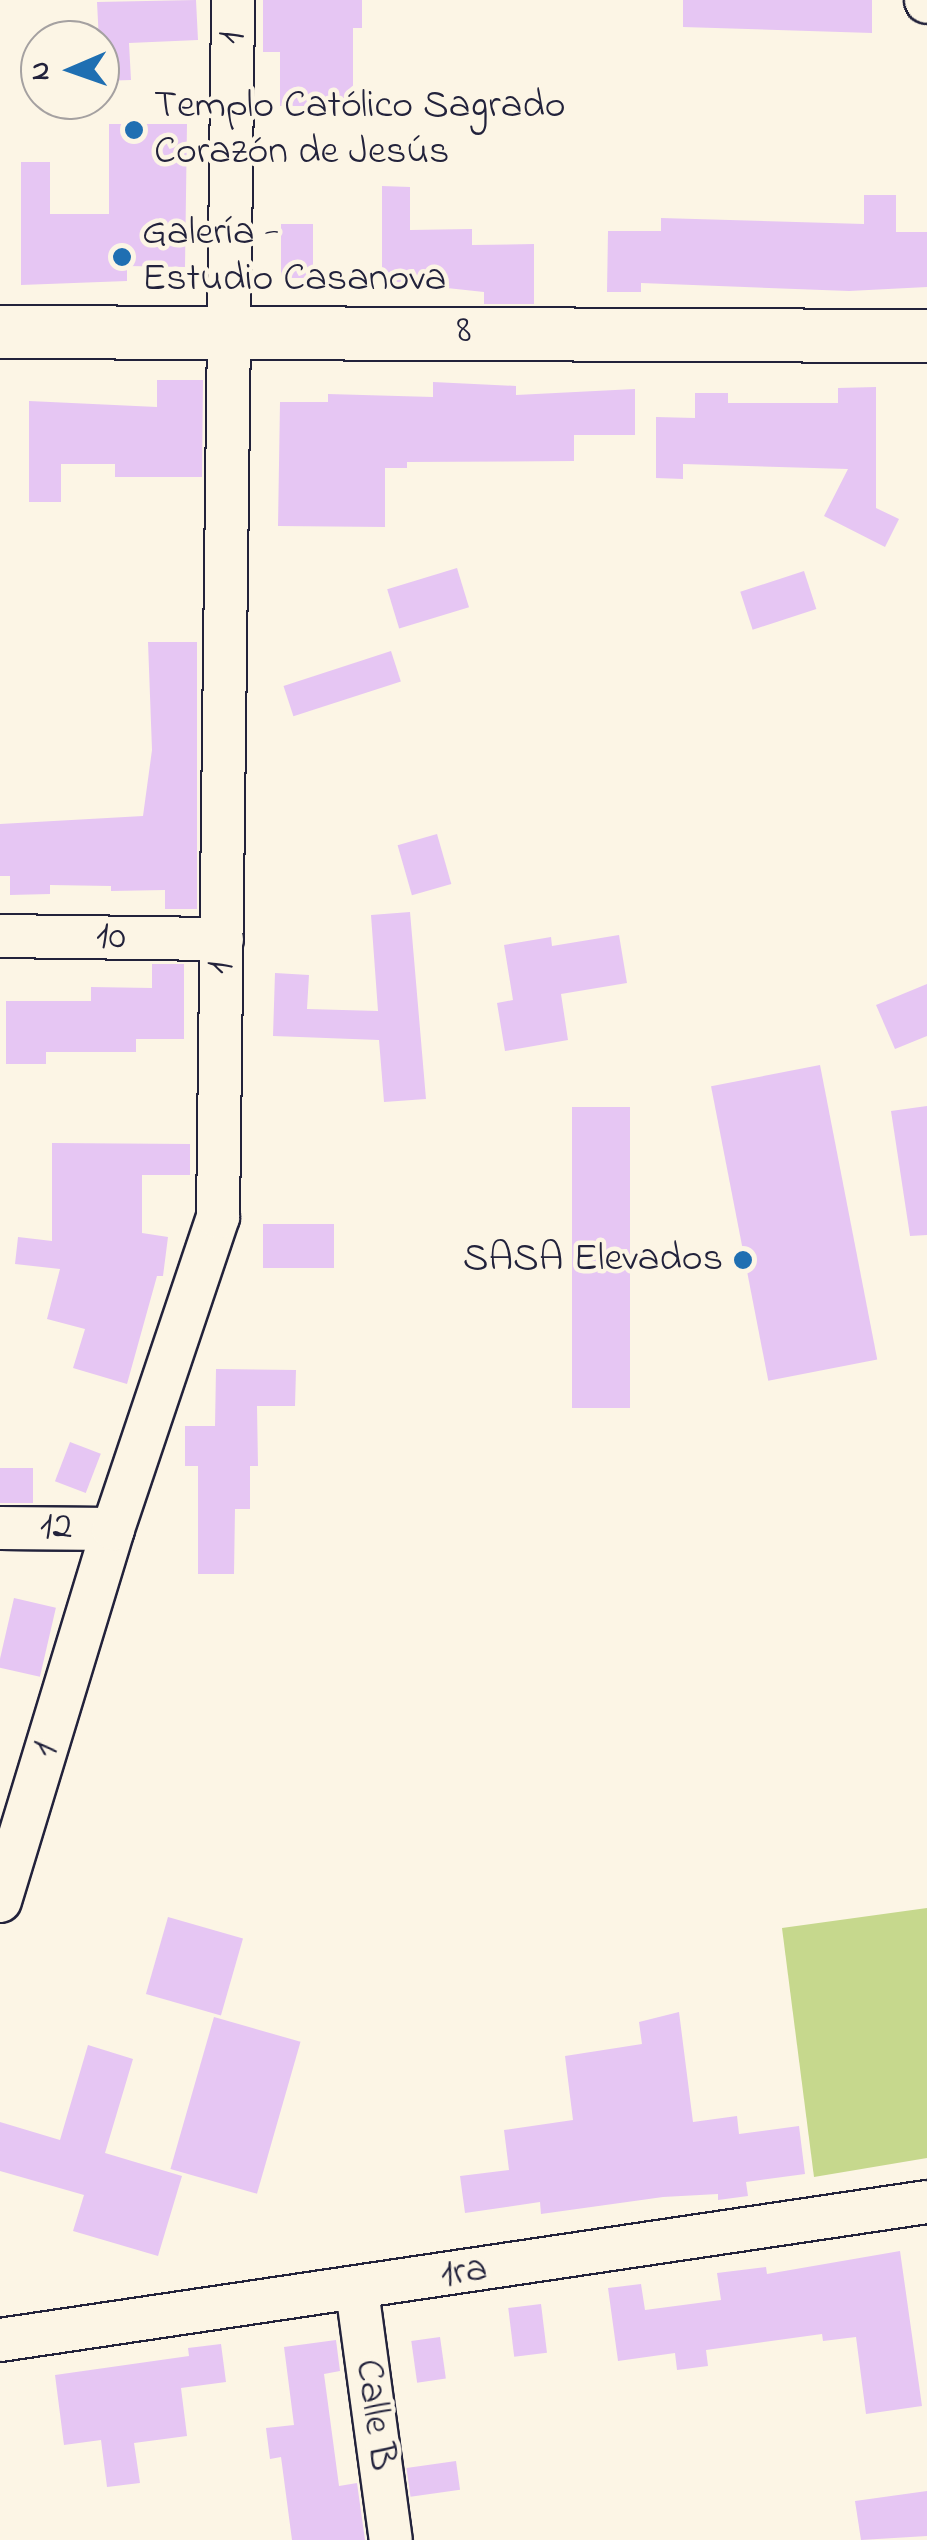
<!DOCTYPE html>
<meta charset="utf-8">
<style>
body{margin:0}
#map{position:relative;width:927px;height:2540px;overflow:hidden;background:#fcf5e5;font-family:"Indie Flower",sans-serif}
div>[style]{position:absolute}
.green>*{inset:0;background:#c6d88d}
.building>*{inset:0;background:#e6c6f3;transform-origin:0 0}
.roads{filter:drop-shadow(2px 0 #22223b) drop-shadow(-2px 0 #22223b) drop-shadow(0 2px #22223b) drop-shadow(0 -2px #22223b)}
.minor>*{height:42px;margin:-21px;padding:0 21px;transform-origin:21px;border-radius:21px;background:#fcf5e5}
.tertiary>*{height:52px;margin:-26px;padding:0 26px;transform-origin:26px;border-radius:26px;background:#fcf5e5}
.dots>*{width:28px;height:28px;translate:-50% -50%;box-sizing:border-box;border:5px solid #fcf5e5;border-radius:50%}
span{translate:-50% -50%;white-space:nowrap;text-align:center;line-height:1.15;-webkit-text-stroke:9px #fcf5e5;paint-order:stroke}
.street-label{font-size:40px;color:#22223b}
.poi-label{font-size:40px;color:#22223b}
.left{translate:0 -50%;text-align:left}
.right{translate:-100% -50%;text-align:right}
.north{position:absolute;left:20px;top:20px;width:100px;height:100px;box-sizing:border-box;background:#fcf5e5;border:2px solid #a5a1a1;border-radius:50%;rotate:268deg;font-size:28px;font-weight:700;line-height:40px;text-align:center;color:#22223b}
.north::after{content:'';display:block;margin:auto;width:35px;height:45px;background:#1f6fb2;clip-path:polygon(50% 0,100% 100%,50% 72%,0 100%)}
</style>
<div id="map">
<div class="green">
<div style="clip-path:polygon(927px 1908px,927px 2158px,814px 2177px,782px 1928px)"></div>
</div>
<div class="building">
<div style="clip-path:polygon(196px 0,198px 40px,129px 43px,131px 80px,101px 81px,97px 2px)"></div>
<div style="clip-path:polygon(263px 0,362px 0,362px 28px,353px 28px,353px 106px,280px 106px,280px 52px,263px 52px)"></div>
<div style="clip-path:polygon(683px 0,872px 0,872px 33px,683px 27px)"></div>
<div style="clip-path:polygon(109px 124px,187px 124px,185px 267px,127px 266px,127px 281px,21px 285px,21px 162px,50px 162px,50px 214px,109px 214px)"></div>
<div style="clip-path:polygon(382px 186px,410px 187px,410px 230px,472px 229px,472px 245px,534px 244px,534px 304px,484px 304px,484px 292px,382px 281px)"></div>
<div style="clip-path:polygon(864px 195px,896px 195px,896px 232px,927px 232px,927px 287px,849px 291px,641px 283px,641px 292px,607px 292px,608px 231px,661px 231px,661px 218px,864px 224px)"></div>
<div style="left:281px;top:224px;width:32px;height:54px"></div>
<div style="clip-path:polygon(157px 380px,203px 380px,202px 477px,115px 477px,115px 464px,61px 464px,61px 502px,29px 502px,29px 401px,157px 407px)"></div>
<div style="clip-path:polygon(433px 382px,516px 386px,516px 395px,635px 389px,635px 435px,574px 435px,574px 461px,407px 462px,407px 468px,385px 468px,385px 527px,278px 526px,280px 402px,328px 402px,328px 394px,433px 397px)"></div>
<div style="clip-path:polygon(876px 387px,876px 508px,899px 519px,885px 547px,824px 516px,848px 469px,683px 464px,683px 479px,656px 478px,656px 417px,695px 418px,695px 393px,728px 393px,728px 403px,838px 403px,838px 388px)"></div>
<div style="left:457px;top:568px;width:41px;height:73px;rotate:73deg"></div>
<div style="left:804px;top:571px;width:40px;height:67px;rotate:72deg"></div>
<div style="clip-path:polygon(148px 642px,197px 642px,197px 909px,165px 909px,165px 890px,111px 891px,111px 886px,50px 885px,50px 894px,10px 895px,10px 876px,0 876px,0 824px,143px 816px,152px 750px)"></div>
<div style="left:391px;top:651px;width:32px;height:113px;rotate:72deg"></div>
<div style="left:437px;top:834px;width:52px;height:41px;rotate:74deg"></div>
<div style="clip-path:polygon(410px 912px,426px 1099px,384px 1102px,379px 1040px,273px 1036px,275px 973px,309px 975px,307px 1009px,378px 1011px,371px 915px)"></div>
<div style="clip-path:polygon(619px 935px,627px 983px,561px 994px,568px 1040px,505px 1051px,497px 1003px,513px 1000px,504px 945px,551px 937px,552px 946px)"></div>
<div style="clip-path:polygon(152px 964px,184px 964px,184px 1039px,136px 1039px,136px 1052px,46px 1052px,46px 1064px,6px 1064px,6px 1001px,91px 1001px,91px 987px,152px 988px)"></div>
<div style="clip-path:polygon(927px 984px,927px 1036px,895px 1049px,876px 1005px)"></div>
<div style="left:820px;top:1065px;width:300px;height:111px;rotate:79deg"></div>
<div style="clip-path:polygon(927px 1106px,927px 1235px,910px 1236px,891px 1111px)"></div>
<div style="left:572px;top:1107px;width:58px;height:301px"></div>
<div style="clip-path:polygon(52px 1143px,190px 1144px,190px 1175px,142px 1175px,142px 1233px,168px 1237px,163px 1276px,157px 1276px,127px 1384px,73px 1368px,85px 1329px,47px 1319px,60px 1269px,15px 1264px,18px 1237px,52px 1241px)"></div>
<div style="left:263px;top:1224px;width:71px;height:44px"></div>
<div style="clip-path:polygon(216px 1369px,296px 1370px,295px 1406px,257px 1406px,258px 1466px,250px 1466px,250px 1509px,235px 1509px,234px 1574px,198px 1574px,198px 1466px,185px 1466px,185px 1426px,215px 1426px)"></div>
<div style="left:70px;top:1442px;width:33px;height:42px;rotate:21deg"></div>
<div style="left:0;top:1468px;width:33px;height:35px"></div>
<div style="left:14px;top:1598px;width:43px;height:71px;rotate:13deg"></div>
<div style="left:168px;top:1917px;width:78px;height:80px;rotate:16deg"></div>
<div style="clip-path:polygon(679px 2012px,693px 2122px,737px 2116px,739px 2134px,799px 2126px,805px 2174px,746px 2182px,748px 2196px,718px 2200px,718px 2194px,663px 2197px,541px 2214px,540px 2202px,465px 2213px,460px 2176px,509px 2170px,504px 2130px,573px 2120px,565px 2056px,642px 2044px,639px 2022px)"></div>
<div style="left:214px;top:2017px;width:90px;height:158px;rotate:16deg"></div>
<div style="clip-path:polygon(88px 2045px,133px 2059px,105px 2153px,182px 2176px,158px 2256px,73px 2231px,84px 2195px,0 2171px,0 2122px,60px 2140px)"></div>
<div style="clip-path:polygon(900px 2251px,922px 2406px,866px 2414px,856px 2337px,823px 2341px,822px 2334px,706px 2350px,708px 2366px,677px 2370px,675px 2353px,618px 2361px,608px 2288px,641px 2284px,645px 2310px,721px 2300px,717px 2273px,766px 2267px,767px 2274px)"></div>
<div style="left:541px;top:2304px;width:49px;height:33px;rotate:83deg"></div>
<div style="left:440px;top:2337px;width:42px;height:29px;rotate:82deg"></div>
<div style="clip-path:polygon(336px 2340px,340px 2371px,324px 2374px,339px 2486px,357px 2483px,365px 2540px,292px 2540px,281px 2457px,270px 2459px,266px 2428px,294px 2425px,284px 2347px)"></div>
<div style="clip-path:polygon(221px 2344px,226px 2382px,181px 2388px,187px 2436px,134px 2443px,140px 2483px,107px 2487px,101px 2440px,64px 2445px,55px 2375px,189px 2356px,188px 2348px)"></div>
<div style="left:456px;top:2461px;width:29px;height:50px;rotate:82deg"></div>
<div style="clip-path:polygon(927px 2491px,927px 2536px,861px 2540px,855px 2501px)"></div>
</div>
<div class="roads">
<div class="minor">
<div style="left:926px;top:0;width:2px;rotate:63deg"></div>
<div style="left:0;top:936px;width:222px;rotate:0.8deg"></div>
<div style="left:0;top:1528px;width:113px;rotate:0.5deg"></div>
<div style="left:0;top:1901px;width:389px;rotate:-73.1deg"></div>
<div style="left:113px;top:1529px;width:329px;rotate:-71.4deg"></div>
<div style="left:218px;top:1217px;width:1217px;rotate:-89.29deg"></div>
<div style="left:357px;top:2290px;width:252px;rotate:82.3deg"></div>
<div style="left:0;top:2340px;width:937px;rotate:-8.47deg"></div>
</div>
<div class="tertiary">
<div style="left:0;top:332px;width:927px;rotate:0.25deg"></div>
</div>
</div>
<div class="dots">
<div style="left:134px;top:130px;background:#1f6fb2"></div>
<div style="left:122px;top:257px;background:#1f6fb2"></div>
<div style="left:743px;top:1260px;background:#1f6fb2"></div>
</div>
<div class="street-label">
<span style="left:233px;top:38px;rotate:-90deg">1</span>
<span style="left:464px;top:332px">8</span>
<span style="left:111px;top:938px;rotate:1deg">10</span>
<span style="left:222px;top:968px;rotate:-89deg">1</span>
<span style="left:56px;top:1528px">12</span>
<span style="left:46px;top:1750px;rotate:-73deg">1</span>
<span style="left:464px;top:2273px;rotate:-9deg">1ra</span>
<span style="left:374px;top:2415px;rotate:82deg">Calle B</span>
</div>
<div class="poi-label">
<span class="left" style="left:154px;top:130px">Templo Católico Sagrado<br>Corazón de Jesús</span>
<span class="left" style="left:142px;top:257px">Galería -<br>Estudio Casanova</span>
<span class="right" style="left:723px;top:1260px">SASA Elevados</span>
</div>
<div class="north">N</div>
</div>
